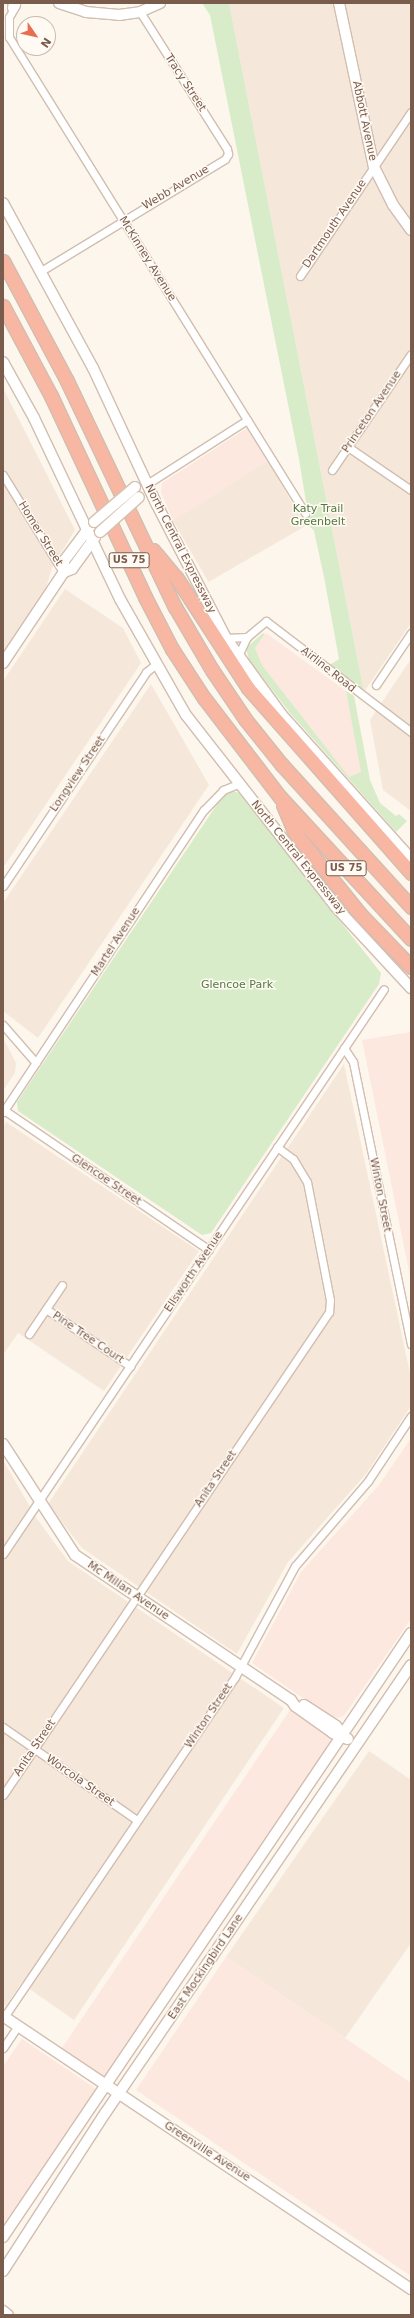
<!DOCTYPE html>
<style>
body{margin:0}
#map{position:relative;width:414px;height:2318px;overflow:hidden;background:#fdf6ec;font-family:"DejaVu Sans",sans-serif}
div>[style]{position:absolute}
.residential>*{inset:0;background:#f5e8da;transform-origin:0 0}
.commercial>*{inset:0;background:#fde8e0;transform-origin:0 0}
.green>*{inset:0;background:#d8ecc9}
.roads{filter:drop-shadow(1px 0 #d1beb0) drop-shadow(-1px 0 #d1beb0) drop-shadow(0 1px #d1beb0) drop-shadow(0 -1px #d1beb0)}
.street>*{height:7px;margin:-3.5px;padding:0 3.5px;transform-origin:3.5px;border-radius:3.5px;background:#fff}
.secondary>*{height:10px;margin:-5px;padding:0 5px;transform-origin:5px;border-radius:5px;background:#fff}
.highway>*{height:13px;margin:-6.5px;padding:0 6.5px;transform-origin:6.5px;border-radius:6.5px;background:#f7b7a3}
.bridges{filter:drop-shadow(1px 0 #d6c0b0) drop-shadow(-1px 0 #d6c0b0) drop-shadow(0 1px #d6c0b0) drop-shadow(0 -1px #d6c0b0)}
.secondary-bridge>*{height:10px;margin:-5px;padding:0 5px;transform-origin:5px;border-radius:5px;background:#fff}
span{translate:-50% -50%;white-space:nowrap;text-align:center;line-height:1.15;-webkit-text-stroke:3px #fffaf3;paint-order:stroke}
.shield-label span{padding:1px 3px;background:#fffaf3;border:1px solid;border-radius:3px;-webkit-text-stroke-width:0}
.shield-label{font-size:10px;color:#7a5c4d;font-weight:700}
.street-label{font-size:11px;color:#7a5c4d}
.park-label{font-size:11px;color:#537a41}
.frame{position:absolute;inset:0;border:4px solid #7a5c4d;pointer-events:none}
.north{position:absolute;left:16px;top:16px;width:40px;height:40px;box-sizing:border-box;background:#fffaf3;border:1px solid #cabbb1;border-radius:50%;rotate:124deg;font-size:11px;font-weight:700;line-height:16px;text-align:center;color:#7a5c4d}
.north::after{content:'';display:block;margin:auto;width:14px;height:18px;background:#e76f51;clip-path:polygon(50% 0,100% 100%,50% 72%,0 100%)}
</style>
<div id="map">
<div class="residential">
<div style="clip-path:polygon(229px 3px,411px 3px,411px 623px,364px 692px)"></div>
<div style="clip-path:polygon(3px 388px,75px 530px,52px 568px,45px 591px,3px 654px)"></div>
<div style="left:268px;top:461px;width:75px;height:112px;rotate:60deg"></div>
<div style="clip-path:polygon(65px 589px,123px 628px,141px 663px,3px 868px,3px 681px)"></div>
<div style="clip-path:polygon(411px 659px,411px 811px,383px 790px,370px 720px)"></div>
<div style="clip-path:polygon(151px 684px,209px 785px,38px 1038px,3px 1011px,3px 903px)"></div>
<div style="clip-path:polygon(3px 1038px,16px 1063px,15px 1073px,3px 1091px)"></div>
<div style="clip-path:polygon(344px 1064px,411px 1378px,411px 1406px,366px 1474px,288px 1562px,237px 1654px,82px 1548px,48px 1504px)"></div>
<div style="clip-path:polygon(6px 1122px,199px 1251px,104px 1391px,18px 1333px,3px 1355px,3px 1126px)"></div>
<div style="clip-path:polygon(3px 1460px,37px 1519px,68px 1561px,284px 1708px,74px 2020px,21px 1983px,6px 2006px,3px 2004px)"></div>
<div style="clip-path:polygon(369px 1751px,411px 1780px,411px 1943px,345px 2038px,226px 1957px)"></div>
</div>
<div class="commercial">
<div style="clip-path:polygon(247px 428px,268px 461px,173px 521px,161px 492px,162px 483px)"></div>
<div style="clip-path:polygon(266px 633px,346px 691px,361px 764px,361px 772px,357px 775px,349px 777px,262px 665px,255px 648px)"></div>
<div style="clip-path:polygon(411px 1032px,411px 1281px,362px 1040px)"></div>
<div style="clip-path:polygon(411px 1438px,411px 1619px,344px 1716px,338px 1718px,326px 1714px,252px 1663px,301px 1572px,379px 1485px)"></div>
<div style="left:290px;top:1710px;width:52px;height:411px;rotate:34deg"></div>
<div style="clip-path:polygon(226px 1957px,411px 2083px,411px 2276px,136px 2090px)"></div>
<div style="clip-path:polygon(22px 2039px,96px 2089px,3px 2226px,3px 2066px)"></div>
</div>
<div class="green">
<div style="clip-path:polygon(202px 3px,229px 3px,364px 692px,330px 665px,339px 659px,324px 577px,314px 531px,302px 518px,307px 508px,299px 459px,210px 15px)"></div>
<div style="clip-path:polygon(263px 633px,265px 634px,255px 648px,262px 665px,349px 777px,361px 772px,346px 691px,354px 696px,370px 780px,380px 803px,396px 816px,399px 814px,407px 821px,396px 832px,290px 713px,249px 660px,246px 648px)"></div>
<div style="clip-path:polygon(233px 791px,239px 793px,381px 973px,379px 984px,211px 1233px,202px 1235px,18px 1111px,17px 1102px,224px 794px)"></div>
</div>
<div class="roads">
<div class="street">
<div style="left:16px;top:5px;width:14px;rotate:120deg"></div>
<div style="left:9px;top:17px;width:20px;rotate:90deg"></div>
<div style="left:9px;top:37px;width:561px;rotate:58.12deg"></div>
<div style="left:41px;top:271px;width:215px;rotate:-31.3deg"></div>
<div style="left:225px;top:159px;width:6px;rotate:-59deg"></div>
<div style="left:228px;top:154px;width:5px;rotate:-101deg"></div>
<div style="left:227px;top:149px;width:162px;rotate:-122.4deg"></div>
<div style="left:300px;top:276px;width:198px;rotate:-55.9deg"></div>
<div style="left:348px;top:447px;width:76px;rotate:34.3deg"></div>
<div style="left:332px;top:470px;width:140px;rotate:-55.7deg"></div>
<div style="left:3px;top:475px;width:114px;rotate:58.3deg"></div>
<div style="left:147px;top:484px;width:119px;rotate:-32.6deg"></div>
<div style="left:226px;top:638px;width:21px;rotate:-3deg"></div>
<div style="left:238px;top:656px;width:21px;rotate:-65deg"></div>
<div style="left:247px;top:637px;width:25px;rotate:-40deg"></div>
<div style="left:266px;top:621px;width:183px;rotate:37.4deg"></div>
<div style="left:376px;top:685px;width:63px;rotate:-56.1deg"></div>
<div style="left:3px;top:886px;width:257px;rotate:-56.2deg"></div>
<div style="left:146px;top:672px;width:11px;rotate:-38deg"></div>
<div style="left:3px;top:1025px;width:50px;rotate:49deg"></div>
<div style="left:344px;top:1048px;width:17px;rotate:57deg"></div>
<div style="left:353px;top:1062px;width:288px;rotate:78.4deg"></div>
<div style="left:4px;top:1110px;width:248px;rotate:34.3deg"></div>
<div style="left:3px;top:1112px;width:363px;rotate:-56.4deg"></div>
<div style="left:204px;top:810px;width:28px;rotate:-46deg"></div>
<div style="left:223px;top:790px;width:16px;rotate:-22deg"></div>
<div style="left:46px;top:1309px;width:102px;rotate:34.2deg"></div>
<div style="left:29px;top:1334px;width:59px;rotate:-56deg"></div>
<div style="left:3px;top:1554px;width:681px;rotate:-56.01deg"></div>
<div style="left:3px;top:1727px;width:163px;rotate:34.8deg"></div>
<div style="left:3px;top:1795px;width:583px;rotate:-55.98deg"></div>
<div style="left:329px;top:1312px;width:12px;rotate:-85deg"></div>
<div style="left:330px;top:1300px;width:120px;rotate:-101deg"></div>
<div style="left:307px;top:1182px;width:27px;rotate:-121deg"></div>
<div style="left:293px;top:1159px;width:20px;rotate:-143deg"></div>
<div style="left:4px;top:2017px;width:411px;rotate:-55.8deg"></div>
<div style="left:235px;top:1677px;width:126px;rotate:-61.6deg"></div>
<div style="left:295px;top:1566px;width:112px;rotate:-49.3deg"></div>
<div style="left:368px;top:1481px;width:78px;rotate:-56.5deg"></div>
<div style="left:3px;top:2048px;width:27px;rotate:-56deg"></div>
</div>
<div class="secondary">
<div style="left:59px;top:3px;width:28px;rotate:18deg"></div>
<div style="left:86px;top:12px;width:33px;rotate:5deg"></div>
<div style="left:119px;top:15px;width:21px;rotate:-8deg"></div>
<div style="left:140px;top:12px;width:22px;rotate:-24deg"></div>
<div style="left:339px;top:3px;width:168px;rotate:78deg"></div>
<div style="left:374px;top:167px;width:42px;rotate:63.4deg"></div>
<div style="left:393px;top:205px;width:31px;rotate:54deg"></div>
<div style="left:13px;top:8px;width:5px;rotate:-79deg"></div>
<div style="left:3px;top:203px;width:188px;rotate:61.4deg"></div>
<div style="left:93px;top:368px;width:151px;rotate:65deg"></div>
<div style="left:157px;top:505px;width:150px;rotate:62.6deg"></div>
<div style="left:226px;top:638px;width:95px;rotate:54deg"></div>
<div style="left:282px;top:715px;width:193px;rotate:48.1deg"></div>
<div style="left:3px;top:362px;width:64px;rotate:61deg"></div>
<div style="left:34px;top:418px;width:200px;rotate:64.6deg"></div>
<div style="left:120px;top:599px;width:133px;rotate:60.4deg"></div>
<div style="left:186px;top:715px;width:242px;rotate:52deg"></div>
<div style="left:335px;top:906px;width:112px;rotate:47.2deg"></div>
<div style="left:64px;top:572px;width:9px;rotate:-21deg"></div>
<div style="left:72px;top:569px;width:39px;rotate:-54deg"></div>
<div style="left:3px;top:663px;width:110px;rotate:-56.2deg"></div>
<div style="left:64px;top:572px;width:11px;rotate:-90deg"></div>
<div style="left:64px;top:561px;width:45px;rotate:-53.1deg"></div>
<div style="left:3px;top:1444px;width:132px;rotate:57deg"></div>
<div style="left:75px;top:1555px;width:260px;rotate:33.9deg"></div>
<div style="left:291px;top:1700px;width:7px;rotate:56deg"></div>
<div style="left:295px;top:1706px;width:47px;rotate:35.4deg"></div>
<div style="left:333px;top:1733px;width:16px;rotate:22deg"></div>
<div style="left:304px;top:1705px;width:38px;rotate:33deg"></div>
<div style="left:336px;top:1726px;width:13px;rotate:51deg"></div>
<div style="left:3px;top:2016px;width:491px;rotate:33.8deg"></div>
<div style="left:3px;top:2237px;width:729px;rotate:-55.96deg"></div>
<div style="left:3px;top:2271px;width:189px;rotate:-57.1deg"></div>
<div style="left:106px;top:2112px;width:541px;rotate:-55.69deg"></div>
<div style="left:3px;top:2311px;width:6px;rotate:39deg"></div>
</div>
<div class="highway">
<div style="left:3px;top:261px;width:136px;rotate:61.9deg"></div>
<div style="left:67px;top:381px;width:250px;rotate:64.5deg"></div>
<div style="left:175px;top:607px;width:73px;rotate:59.6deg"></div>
<div style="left:212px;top:670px;width:59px;rotate:56deg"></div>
<div style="left:245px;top:719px;width:59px;rotate:51.2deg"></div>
<div style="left:282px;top:765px;width:192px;rotate:47.7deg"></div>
<div style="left:3px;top:306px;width:102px;rotate:61.9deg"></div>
<div style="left:51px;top:396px;width:222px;rotate:64.9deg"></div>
<div style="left:145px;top:597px;width:59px;rotate:62.6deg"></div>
<div style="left:172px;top:649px;width:59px;rotate:56.9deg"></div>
<div style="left:204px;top:698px;width:125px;rotate:52.5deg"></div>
<div style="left:280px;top:797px;width:193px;rotate:47.3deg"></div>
<div style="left:153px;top:550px;width:35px;rotate:50deg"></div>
<div style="left:176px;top:577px;width:132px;rotate:57deg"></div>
<div style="left:248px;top:688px;width:247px;rotate:48.6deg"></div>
<div style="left:283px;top:805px;width:30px;rotate:67deg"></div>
<div style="left:295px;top:833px;width:105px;rotate:51.2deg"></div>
<div style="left:361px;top:915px;width:72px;rotate:46.1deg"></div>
</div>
</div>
<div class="bridges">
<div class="secondary-bridge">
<div style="left:94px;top:522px;width:54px;rotate:-40.5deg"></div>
<div style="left:100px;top:532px;width:52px;rotate:-41.9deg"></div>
</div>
</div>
<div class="shield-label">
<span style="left:129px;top:560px">US 75</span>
<span style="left:346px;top:868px">US 75</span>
</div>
<div class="street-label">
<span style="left:185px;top:83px;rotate:57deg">Tracy Street</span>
<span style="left:364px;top:121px;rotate:78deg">Abbott Avenue</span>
<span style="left:176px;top:188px;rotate:-31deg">Webb Avenue</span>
<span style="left:335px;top:224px;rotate:-56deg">Dartmouth Avenue</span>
<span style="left:147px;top:259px;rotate:58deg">McKinney Avenue</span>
<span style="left:372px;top:412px;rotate:-56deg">Princeton Avenue</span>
<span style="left:40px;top:534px;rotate:58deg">Homer Street</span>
<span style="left:180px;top:549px;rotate:63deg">North Central Expressway</span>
<span style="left:328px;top:670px;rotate:38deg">Airline Road</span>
<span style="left:78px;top:774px;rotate:-56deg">Longview Street</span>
<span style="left:298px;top:858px;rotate:51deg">North Central Expressway</span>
<span style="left:116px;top:942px;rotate:-57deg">Martel Avenue</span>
<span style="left:106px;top:1180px;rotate:34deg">Glencoe Street</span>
<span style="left:380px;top:1195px;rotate:79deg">Winton Street</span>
<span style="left:194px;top:1272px;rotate:-56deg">Ellsworth Avenue</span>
<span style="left:88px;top:1338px;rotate:34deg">Pine Tree Court</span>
<span style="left:216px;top:1479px;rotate:-56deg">Anita Street</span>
<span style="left:128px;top:1591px;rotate:34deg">Mc Millan Avenue</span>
<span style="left:209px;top:1716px;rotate:-56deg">Winton Street</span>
<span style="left:35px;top:1748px;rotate:-56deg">Anita Street</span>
<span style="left:80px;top:1781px;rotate:35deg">Worcola Street</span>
<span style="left:206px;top:1967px;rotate:-56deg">East Mockingbird Lane</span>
<span style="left:207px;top:2152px;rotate:33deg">Greenville Avenue</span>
</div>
<div class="park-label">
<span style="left:318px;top:516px">Katy Trail<br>Greenbelt</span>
<span style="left:237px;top:985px">Glencoe Park</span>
</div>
<div class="frame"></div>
<div class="north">N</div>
</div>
